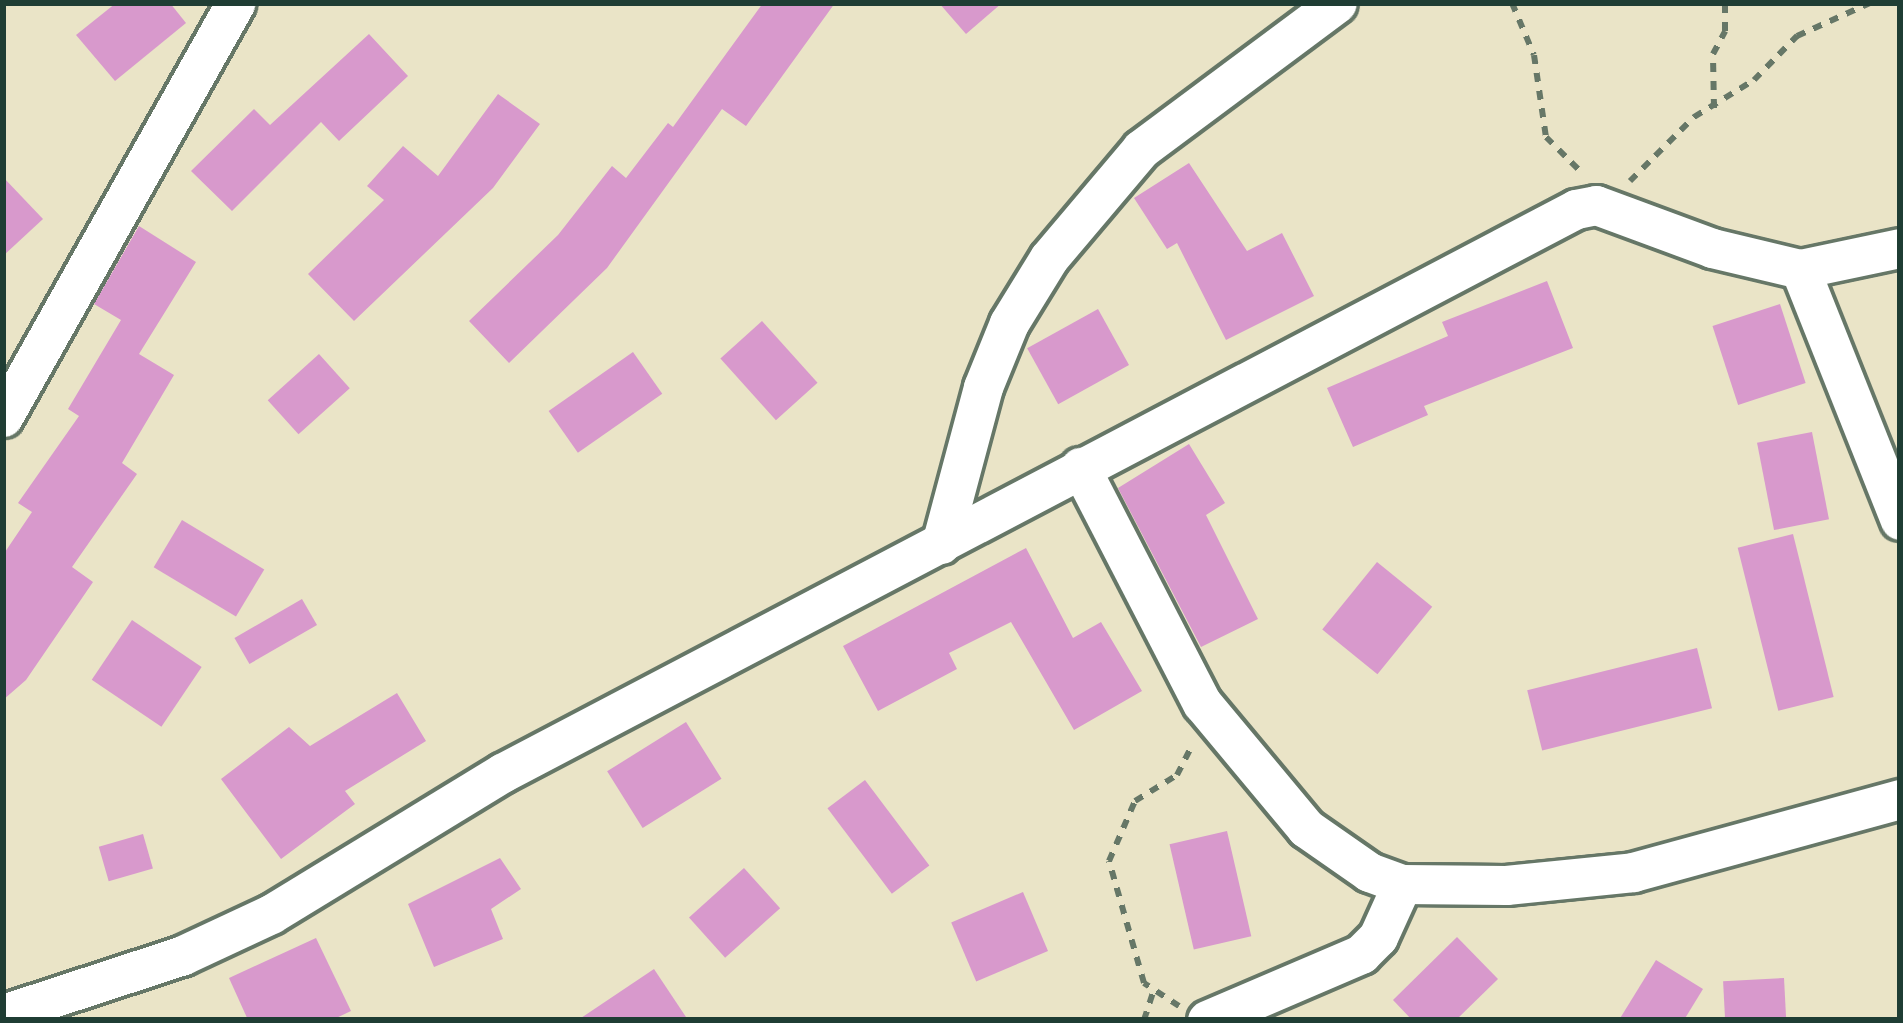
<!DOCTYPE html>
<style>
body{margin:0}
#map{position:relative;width:1903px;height:1023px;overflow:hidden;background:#eae4c7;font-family:Sriracha,sans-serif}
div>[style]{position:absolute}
.building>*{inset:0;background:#d899cc;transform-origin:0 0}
.path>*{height:6px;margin-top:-3px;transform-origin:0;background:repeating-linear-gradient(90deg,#667767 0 9px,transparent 0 18px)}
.roads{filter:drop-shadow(3px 0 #667767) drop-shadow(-3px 0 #667767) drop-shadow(0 3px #667767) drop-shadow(0 -3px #667767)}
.minor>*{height:39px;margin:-19.5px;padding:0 19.5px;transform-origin:19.5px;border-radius:19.5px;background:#fff}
span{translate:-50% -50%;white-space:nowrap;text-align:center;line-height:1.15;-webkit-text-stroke:9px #f6f6f2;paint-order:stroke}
.frame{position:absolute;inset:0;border:6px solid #1f3d34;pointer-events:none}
</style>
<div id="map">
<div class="building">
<div style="clip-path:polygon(116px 3px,170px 3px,186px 23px,115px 81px,76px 35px)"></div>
<div style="clip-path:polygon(763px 3px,835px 3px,746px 126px,722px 109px,607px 268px,509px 363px,469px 321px,558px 235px,612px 166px,626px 178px,668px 123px,673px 127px)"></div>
<div style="clip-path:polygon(939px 3px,1002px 3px,966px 34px)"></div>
<div style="clip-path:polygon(369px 34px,408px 76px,339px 141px,321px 122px,232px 211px,191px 171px,254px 109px,270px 125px)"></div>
<div style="clip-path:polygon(498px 94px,540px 124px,493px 188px,354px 321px,308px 274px,384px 200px,367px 186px,403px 146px,438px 176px)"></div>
<div style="clip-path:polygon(1189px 163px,1247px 251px,1282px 233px,1314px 296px,1226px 340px,1177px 243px,1167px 249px,1134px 198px)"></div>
<div style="clip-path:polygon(3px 177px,43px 219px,3px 256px)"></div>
<div style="clip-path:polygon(139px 226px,196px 262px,139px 354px,174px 375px,122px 463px,137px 474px,72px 567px,93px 582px,26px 680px,3px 700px,3px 555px,32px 512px,18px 503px,79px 416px,68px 409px,121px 320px,94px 304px)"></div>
<div style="clip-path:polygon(1547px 281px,1573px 348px,1424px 406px,1428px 415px,1353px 447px,1327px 388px,1448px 336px,1442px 322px)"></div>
<div style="left:1780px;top:304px;width:83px;height:71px;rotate:72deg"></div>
<div style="left:1098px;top:309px;width:64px;height:81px;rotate:61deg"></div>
<div style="left:762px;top:321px;width:83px;height:56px;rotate:48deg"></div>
<div style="left:633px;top:352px;width:51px;height:103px;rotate:55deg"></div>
<div style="left:319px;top:354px;width:46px;height:69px;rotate:48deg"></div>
<div style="left:1812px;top:432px;width:89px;height:56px;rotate:79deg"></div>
<div style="clip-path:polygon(1189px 444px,1225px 503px,1206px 515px,1258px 619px,1201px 647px,1118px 488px)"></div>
<div style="left:182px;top:520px;width:96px;height:55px;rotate:31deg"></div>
<div style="left:1793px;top:534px;width:168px;height:57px;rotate:76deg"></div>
<div style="clip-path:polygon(1026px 548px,1073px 638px,1101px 622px,1142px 691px,1074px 730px,1011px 622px,949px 653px,957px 669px,878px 711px,843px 646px)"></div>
<div style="left:1377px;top:562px;width:71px;height:87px;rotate:39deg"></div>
<div style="left:302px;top:599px;width:30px;height:78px;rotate:60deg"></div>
<div style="left:132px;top:620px;width:84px;height:72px;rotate:34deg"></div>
<div style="left:1697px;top:648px;width:62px;height:175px;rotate:76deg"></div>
<div style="clip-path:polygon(397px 693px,426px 741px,345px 791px,355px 804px,281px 859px,221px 779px,289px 727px,310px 746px)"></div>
<div style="left:686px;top:722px;width:67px;height:93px;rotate:58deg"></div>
<div style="left:865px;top:780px;width:107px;height:47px;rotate:53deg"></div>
<div style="left:1227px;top:831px;width:108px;height:59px;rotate:77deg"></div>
<div style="left:143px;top:834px;width:36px;height:46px;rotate:74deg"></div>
<div style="clip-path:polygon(500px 858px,521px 889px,491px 909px,503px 939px,434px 967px,408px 904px)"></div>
<div style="left:744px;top:868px;width:54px;height:74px;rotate:48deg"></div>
<div style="left:1023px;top:892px;width:64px;height:78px;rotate:67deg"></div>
<div style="clip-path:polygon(1457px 937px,1498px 979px,1456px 1020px,1412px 1020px,1393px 1000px)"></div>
<div style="clip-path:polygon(316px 938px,351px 1011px,332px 1020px,248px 1020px,229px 978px)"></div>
<div style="clip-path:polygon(1656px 960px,1703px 989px,1684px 1020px,1619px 1020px)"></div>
<div style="clip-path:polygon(654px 969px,688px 1020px,578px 1020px)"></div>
<div style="left:1784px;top:978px;width:42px;height:61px;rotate:87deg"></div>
</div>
<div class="path">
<div style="left:1512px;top:3px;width:56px;rotate:67.1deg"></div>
<div style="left:1534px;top:55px;width:83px;rotate:81.7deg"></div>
<div style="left:1546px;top:137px;width:48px;rotate:45deg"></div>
<div style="left:1714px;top:108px;width:54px;rotate:-91.1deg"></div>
<div style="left:1713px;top:54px;width:26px;rotate:-62deg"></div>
<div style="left:1725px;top:31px;width:28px;rotate:-90deg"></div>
<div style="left:1630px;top:181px;width:91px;rotate:-45deg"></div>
<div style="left:1694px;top:117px;width:70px;rotate:-31.7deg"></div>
<div style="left:1754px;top:80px;width:62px;rotate:-45.7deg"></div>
<div style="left:1797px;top:36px;width:80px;rotate:-24.3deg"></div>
<div style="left:1179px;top:1006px;width:42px;rotate:-146.7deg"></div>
<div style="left:1144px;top:983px;width:127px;rotate:-106deg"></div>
<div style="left:1109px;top:861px;width:65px;rotate:-66.6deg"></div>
<div style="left:1135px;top:801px;width:49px;rotate:-31.8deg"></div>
<div style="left:1177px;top:775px;width:31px;rotate:-63deg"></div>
<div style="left:1144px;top:1020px;width:32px;rotate:-72deg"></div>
</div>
<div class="roads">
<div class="minor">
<div style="left:1800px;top:269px;width:270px;rotate:68.3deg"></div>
<div style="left:3px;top:417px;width:475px;rotate:-60.7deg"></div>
<div style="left:1080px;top:467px;width:266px;rotate:62.7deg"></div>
<div style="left:1202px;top:703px;width:163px;rotate:50.2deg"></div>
<div style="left:1306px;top:828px;width:77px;rotate:34.9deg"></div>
<div style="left:1369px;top:872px;width:35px;rotate:20deg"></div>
<div style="left:1402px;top:884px;width:104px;rotate:0.6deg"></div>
<div style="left:1506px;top:885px;width:128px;rotate:-5.8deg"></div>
<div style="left:1633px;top:872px;width:277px;rotate:-15.3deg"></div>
<div style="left:941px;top:544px;width:163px;rotate:-75deg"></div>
<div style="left:983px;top:387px;width:69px;rotate:-67.9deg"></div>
<div style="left:1009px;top:323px;width:76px;rotate:-58.4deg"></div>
<div style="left:1049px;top:258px;width:143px;rotate:-49.8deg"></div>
<div style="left:1141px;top:149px;width:244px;rotate:-36.7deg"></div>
<div style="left:3px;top:1014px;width:189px;rotate:-18.1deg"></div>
<div style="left:183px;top:955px;width:97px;rotate:-25deg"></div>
<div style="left:271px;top:914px;width:271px;rotate:-31.4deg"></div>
<div style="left:502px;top:773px;width:1213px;rotate:-27.71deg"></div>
<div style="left:1576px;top:209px;width:20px;rotate:-11deg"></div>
<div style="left:1596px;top:205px;width:124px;rotate:20.3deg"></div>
<div style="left:1712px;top:248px;width:90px;rotate:13.4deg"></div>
<div style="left:1800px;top:269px;width:102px;rotate:-11.9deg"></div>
<div style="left:1207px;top:1020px;width:168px;rotate:-23.2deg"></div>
<div style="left:1361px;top:954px;width:24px;rotate:-45deg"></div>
<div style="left:1378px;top:937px;width:58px;rotate:-65.6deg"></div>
</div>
</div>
<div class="frame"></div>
</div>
